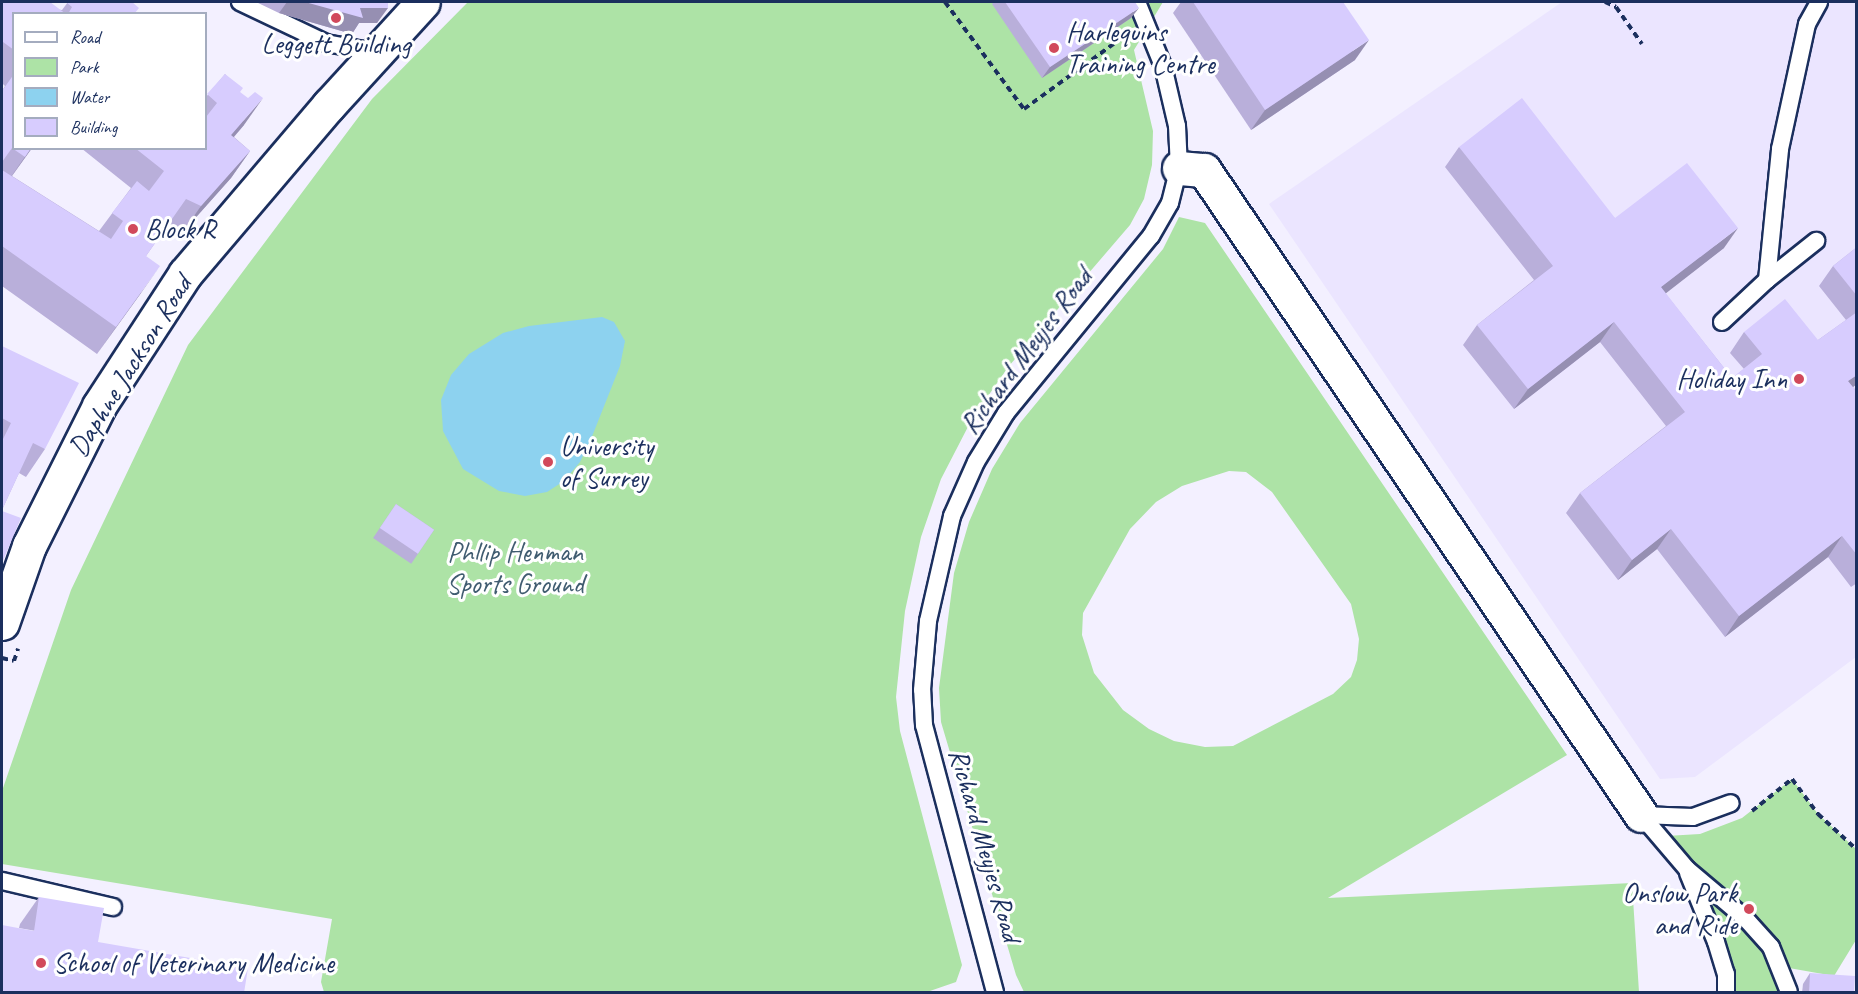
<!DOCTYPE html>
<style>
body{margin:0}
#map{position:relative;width:1858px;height:994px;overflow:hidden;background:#f3f0ff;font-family:Caveat,sans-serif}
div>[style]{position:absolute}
.built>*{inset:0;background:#ebe5ff}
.green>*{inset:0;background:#ade3a6}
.water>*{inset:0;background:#8dd2ef}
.path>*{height:4px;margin-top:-2px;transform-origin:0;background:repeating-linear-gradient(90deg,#1b2f5e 0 6px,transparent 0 10.5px)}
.roads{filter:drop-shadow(2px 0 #1b2f5e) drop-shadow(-2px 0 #1b2f5e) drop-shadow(0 2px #1b2f5e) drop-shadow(0 -2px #1b2f5e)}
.lane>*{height:16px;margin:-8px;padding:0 8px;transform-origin:8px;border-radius:8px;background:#fff}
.street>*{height:33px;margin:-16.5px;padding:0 16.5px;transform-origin:16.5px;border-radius:16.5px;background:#fff}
.wall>*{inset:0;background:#b9afda;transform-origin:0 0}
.shaded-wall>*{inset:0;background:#968fb2}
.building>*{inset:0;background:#d7ccfe;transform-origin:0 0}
.dots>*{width:16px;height:16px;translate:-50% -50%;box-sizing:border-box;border:3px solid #fff;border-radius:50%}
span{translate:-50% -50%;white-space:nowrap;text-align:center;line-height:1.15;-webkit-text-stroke:6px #fff;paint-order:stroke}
.poi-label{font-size:28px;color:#1b2f5e}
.left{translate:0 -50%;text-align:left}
.right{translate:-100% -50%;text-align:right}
.street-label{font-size:28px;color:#1b2f5e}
.park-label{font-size:28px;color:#405c70}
.frame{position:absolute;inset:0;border:3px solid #1b2f5e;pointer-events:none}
.legend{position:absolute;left:12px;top:12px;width:195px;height:138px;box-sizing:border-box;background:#fff;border:2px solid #a4acbf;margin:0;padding:8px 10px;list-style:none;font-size:18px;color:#1b2f5e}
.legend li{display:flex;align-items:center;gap:12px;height:30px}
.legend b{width:30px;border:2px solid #a4acbf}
</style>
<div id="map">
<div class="built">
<div style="clip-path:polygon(1562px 2px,1856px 2px,1856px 657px,1695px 777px,1660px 779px,1269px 204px)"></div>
</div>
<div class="green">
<div style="clip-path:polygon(468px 2px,1163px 2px,1134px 50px,1153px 131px,1152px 165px,1144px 199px,1130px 225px,1009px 366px,972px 419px,941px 479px,921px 537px,905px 611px,896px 697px,900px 731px,962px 965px,956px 982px,927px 992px,324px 992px,321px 982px,332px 919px,2px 864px,2px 791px,71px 590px,188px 345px,372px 99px)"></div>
<div style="clip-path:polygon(evenodd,1179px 217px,1205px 223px,1567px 755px,1328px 898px,1632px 883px,1639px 992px,1024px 992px,1016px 975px,941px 722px,939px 688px,954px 573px,969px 522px,992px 469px,1020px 423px,1163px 249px,1179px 217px,1229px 471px,1246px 472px,1272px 492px,1351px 604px,1359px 639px,1357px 660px,1351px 677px,1333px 694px,1233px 746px,1205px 747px,1174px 741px,1149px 729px,1123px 710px,1094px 673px,1082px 635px,1083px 613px,1130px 529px,1156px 502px,1182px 486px,1229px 471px)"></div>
<div style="clip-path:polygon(1792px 779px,1818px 814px,1856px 849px,1856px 940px,1834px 976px,1789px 968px,1778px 943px,1747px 910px,1692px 866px,1666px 836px,1700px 834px,1742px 818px)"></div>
<div style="clip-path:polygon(1700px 888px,1764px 952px,1782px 992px,1732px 992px)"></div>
</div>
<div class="water">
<div style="clip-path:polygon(602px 317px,614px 322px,625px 341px,620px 366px,591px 439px,580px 462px,564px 481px,547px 492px,525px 496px,499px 491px,463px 469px,443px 431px,441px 400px,451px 375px,469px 354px,503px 333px,529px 326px)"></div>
</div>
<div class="path">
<div style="left:945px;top:2px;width:133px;rotate:53.6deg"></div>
<div style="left:1024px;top:109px;width:126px;rotate:-36deg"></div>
<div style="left:1605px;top:2px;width:12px;rotate:24deg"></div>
<div style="left:1616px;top:7px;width:45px;rotate:54.9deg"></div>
<div style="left:2px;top:658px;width:12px;rotate:14deg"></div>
<div style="left:14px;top:661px;width:13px;rotate:-72deg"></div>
<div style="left:1752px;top:811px;width:51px;rotate:-38.7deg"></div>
<div style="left:1792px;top:779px;width:44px;rotate:53.4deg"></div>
<div style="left:1818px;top:814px;width:52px;rotate:42.6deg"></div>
</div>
<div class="roads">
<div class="lane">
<div style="left:240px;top:2px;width:95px;rotate:25.5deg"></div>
<div style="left:326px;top:43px;width:50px;rotate:10.4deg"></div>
<div style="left:1767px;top:280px;width:63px;rotate:-38.5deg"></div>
<div style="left:1722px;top:322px;width:62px;rotate:-43deg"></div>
<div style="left:1767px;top:280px;width:132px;rotate:-84.3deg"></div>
<div style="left:1780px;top:149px;width:128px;rotate:-77.8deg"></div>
<div style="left:1807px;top:24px;width:25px;rotate:-61deg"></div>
<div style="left:1641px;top:815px;width:71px;rotate:49.6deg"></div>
<div style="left:1687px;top:869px;width:76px;rotate:40.2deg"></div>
<div style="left:1745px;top:918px;width:39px;rotate:48deg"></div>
<div style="left:1771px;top:947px;width:48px;rotate:68.2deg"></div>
<div style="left:1641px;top:815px;width:52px;rotate:2.2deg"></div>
<div style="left:1693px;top:817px;width:40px;rotate:-20.2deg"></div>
<div style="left:1688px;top:873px;width:74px;rotate:67.9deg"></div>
<div style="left:1716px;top:942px;width:34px;rotate:73deg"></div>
<div style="left:1726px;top:974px;width:18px;rotate:90deg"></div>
<div style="left:2px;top:881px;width:114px;rotate:13.2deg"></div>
<div style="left:995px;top:992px;width:276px;rotate:-104.9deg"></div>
<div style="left:924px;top:725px;width:35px;rotate:-93deg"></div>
<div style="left:922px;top:690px;width:69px;rotate:-85deg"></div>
<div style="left:928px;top:621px;width:108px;rotate:-77.1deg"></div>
<div style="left:952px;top:516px;width:59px;rotate:-66deg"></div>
<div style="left:976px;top:462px;width:57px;rotate:-58.5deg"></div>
<div style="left:1006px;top:413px;width:229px;rotate:-50.7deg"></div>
<div style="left:1151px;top:236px;width:38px;rotate:-60deg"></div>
<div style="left:1170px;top:203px;width:36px;rotate:-76deg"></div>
<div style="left:1179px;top:168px;width:42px;rotate:-92.7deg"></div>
<div style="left:1177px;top:126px;width:62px;rotate:-103.1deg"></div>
<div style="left:1163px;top:66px;width:69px;rotate:-112.1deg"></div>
</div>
<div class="street">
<div style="left:1179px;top:168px;width:25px;rotate:5deg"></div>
<div style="left:1204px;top:170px;width:779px;rotate:55.88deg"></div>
<div style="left:2px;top:623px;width:82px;rotate:-70.7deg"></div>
<div style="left:29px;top:546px;width:157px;rotate:-63.4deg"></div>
<div style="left:99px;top:406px;width:158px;rotate:-56.9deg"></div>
<div style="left:185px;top:274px;width:222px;rotate:-49.6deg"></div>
<div style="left:329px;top:105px;width:139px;rotate:-47.6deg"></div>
</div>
</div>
<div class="wall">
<div style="clip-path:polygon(2px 2px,62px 10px,68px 2px,135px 14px,14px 14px,14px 148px,32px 148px,12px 176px,99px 231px,131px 188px,81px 148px,206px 148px,206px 97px,225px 74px,240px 92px,244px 125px,234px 137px,250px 151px,231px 178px,182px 233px,167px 226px,146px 256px,141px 293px,97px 354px,2px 286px,2px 91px,5px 86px,2px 83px)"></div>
<div style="clip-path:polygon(256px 2px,388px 2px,377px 23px,359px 23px,352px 34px,279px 13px)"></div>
<div style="clip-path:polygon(994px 2px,1135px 2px,1131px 18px,1042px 78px,992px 4px)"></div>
<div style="clip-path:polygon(1181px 2px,1343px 2px,1355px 60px,1251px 130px,1173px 13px)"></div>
<div style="clip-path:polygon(1459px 147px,1615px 218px,1724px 248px,1665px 293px,1732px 378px,1744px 369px,1730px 353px,1744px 332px,1818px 340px,1846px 320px,1819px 286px,1833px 266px,1857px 247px,1857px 384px,1853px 387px,1857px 392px,1857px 583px,1851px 587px,1828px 557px,1725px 637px,1657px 549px,1618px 580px,1566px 513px,1580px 493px,1666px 426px,1600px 342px,1514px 409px,1463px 345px,1477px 325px,1534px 280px,1445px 167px)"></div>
<div style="clip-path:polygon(2px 346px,45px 449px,26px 477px,19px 473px,2px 510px)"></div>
<div style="left:396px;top:504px;width:46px;height:41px;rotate:34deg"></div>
<div style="clip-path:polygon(39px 897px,98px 942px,19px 928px,20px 924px)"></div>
<div style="clip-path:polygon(1810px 973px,1854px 993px,1802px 993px,1803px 984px)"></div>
</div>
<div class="shaded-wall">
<div style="clip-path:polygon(287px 2px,305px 2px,360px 8px,388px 8px,377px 23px,359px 23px,352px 34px,279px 13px)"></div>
<div style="clip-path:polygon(1139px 8px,1131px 18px,1042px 78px,1050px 67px)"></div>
<div style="clip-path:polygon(1369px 40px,1355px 60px,1251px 130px,1265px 110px)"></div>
<div style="clip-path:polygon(263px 98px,244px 125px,212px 162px,231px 135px)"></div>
<div style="clip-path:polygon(31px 148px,32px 148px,6px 184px)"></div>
<div style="clip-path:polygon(250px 151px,231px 178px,182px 233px,201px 206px)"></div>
<div style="clip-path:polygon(1738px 228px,1724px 248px,1647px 308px,1661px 287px)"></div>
<div style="clip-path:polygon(160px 266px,141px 293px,97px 354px,116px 327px)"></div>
<div style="clip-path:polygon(1614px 322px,1600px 342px,1514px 409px,1528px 389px)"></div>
<div style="clip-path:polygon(1857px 375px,1857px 384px,1834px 401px,1848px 381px)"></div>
<div style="clip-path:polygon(1671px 529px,1657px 549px,1618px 580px,1632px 560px)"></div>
<div style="clip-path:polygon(1842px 536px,1828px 557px,1725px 637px,1739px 616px)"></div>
</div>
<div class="building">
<div style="clip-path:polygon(2px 2px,50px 2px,66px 14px,14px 14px,14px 50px,3px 42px,2px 44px)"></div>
<div style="clip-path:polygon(68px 2px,132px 2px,139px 8px,134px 14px,68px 14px,72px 7px,67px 3px)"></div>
<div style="clip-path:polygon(305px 2px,388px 2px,388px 8px,360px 8px,363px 18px)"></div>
<div style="clip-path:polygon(1005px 2px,1135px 2px,1139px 8px,1050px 67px)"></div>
<div style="clip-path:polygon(1193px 2px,1343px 2px,1369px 40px,1265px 110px)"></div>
<div style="clip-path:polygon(14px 74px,14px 148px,31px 148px,25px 157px,12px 148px,2px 162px,2px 91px)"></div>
<div style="clip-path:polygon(225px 74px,243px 88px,240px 92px,248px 98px,255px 92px,263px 98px,231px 135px,250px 151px,201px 206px,186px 199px,146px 256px,160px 266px,116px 327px,2px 246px,2px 170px,111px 239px,123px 221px,112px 213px,137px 181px,149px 191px,164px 171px,135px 148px,206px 148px,206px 117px,217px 103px,207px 94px)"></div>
<div style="clip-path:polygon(1522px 98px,1615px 218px,1687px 163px,1738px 228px,1661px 287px,1732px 378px,1762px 354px,1744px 332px,1785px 299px,1818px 340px,1857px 312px,1857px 375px,1848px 381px,1857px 392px,1857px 555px,1842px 536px,1739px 616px,1671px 529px,1632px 560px,1580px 493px,1685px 412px,1614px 322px,1528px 389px,1477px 325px,1553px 266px,1459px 147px)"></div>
<div style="clip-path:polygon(1857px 247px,1857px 296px,1833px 266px)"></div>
<div style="clip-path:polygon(2px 346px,79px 383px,45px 449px,33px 443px,2px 510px,2px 441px,11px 423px,2px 418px)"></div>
<div style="left:396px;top:504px;width:46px;height:29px;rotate:34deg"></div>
<div style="clip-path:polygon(2px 511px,21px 518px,2px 563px)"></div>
<div style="clip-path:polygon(39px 897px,104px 908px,98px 942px,248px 968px,244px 993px,2px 993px,2px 925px,34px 931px)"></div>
<div style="clip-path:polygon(1810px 973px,1855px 976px,1854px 993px,1809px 993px)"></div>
</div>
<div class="dots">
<div style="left:336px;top:18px;background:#d1495b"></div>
<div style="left:1054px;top:48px;background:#d1495b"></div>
<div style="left:133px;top:229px;background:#d1495b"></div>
<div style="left:1799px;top:379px;background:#d1495b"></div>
<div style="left:548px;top:462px;background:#d1495b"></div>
<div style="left:1749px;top:909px;background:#d1495b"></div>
<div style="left:41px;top:963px;background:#d1495b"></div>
</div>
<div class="poi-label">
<span class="left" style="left:1066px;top:48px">Harlequins<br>Training Centre</span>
<span style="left:336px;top:44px">Leggett Building</span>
<span class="left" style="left:145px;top:229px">Block R</span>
<span class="right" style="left:1787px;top:379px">Holiday Inn</span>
<span class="left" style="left:560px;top:462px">University<br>of Surrey</span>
<span class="right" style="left:1737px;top:909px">Onslow Park<br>and Ride</span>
<span class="left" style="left:53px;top:963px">School of Veterinary Medicine</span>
</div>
<div class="street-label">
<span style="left:1026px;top:351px;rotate:-53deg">Richard Meyjes Road</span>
<span style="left:130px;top:366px;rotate:-58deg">Daphne Jackson Road</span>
<span style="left:985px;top:845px;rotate:74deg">Richard Meyjes Road</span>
</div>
<div class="park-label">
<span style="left:515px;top:568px">Phllip Henman<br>Sports Ground</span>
</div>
<div class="frame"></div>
<ul class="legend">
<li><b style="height:8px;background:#fff"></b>Road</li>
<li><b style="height:16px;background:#ade3a6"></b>Park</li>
<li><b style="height:16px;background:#8dd2ef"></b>Water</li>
<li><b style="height:16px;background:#d7ccfe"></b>Building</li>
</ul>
</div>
